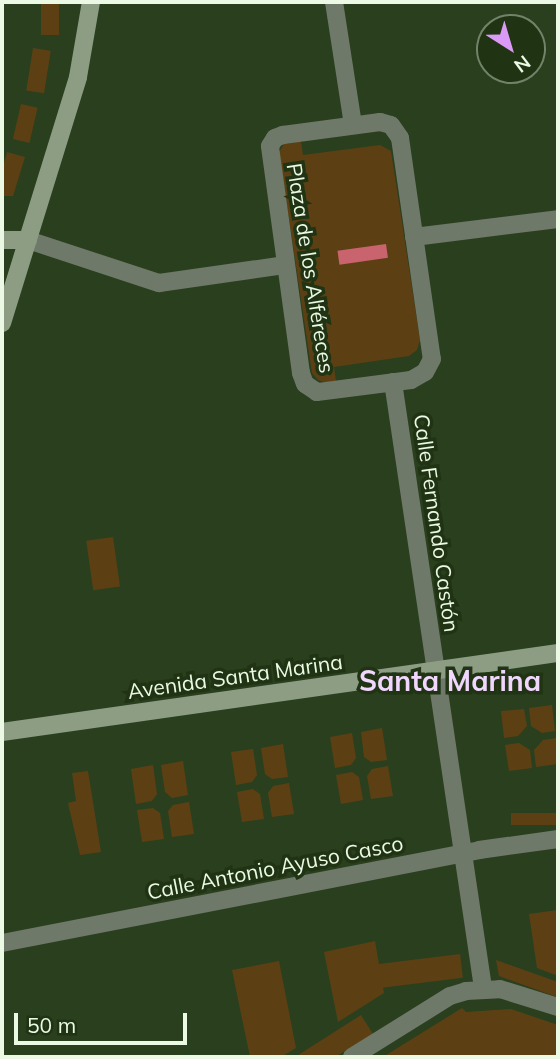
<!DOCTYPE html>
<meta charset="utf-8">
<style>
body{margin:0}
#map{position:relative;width:560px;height:1059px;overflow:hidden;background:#2a3f1e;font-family:Mulish,sans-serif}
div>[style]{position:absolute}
.green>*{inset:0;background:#5c4014;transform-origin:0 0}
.water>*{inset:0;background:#c9636e;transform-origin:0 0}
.street>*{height:18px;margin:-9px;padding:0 9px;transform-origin:9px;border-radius:9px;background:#6e7969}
.secondary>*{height:18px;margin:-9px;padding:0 9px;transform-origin:9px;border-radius:9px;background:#8c9d84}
span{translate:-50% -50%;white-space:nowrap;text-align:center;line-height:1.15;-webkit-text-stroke:7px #203414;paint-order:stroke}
.street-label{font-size:21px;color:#ebf9e5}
.district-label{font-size:28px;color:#f1d7fe;font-weight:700}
.frame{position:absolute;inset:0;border:4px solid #ebf9e5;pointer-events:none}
.north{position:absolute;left:476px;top:14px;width:70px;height:70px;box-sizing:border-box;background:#203414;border:2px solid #718368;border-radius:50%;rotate:143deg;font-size:19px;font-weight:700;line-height:28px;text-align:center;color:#ebf9e5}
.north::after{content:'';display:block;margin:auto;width:24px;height:32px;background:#da9af6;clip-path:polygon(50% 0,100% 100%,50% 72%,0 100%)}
.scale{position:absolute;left:14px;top:1013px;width:173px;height:32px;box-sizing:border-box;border:4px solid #ebf9e5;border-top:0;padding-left:9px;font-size:21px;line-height:24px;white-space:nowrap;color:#ebf9e5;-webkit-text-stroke:5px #203414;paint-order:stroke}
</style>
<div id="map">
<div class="green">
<div style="left:41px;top:2px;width:18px;height:33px"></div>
<div style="left:33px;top:48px;width:18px;height:43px;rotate:9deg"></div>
<div style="left:21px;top:104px;width:17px;height:36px;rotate:13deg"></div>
<div style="clip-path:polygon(301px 141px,303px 155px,380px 145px,391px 151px,420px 340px,417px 350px,409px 356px,334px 367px,336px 381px,327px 383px,318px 380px,312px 373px,279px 152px,284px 144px)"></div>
<div style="clip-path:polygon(7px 152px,25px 157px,13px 196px,2px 196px,2px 170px)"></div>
<div style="left:113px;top:537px;width:50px;height:27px;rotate:82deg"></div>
<div style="clip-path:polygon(552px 705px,555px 731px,542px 733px,531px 726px,529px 708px)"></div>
<div style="clip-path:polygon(524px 709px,527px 726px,518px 736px,504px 738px,501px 711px)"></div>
<div style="clip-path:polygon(382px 728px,387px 760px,371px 762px,364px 757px,361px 732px)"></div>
<div style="clip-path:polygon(352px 733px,356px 758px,351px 765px,335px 768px,330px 737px)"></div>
<div style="clip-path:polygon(556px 738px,558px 764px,536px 767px,534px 750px,543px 740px)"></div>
<div style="clip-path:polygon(519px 743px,530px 750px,532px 768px,509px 771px,505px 745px)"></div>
<div style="clip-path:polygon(283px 744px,288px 777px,272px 779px,265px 774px,261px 748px)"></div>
<div style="clip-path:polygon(253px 749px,257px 775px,252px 782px,236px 785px,231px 752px)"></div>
<div style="clip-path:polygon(183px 761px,188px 795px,172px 798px,165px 792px,161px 765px)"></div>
<div style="clip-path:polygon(153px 765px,157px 794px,152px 801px,136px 804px,131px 769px)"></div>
<div style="clip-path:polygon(388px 766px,393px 796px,371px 799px,367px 776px,372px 769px)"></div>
<div style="clip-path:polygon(88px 771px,101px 852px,80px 855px,68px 803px,76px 801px,72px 773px)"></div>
<div style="clip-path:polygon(352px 772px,359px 777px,363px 800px,341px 804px,336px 775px)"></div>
<div style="clip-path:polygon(289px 783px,294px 814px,272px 817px,268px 793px,273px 786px)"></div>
<div style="clip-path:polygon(253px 789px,260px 794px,264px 819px,242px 822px,237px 792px)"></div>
<div style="clip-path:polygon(189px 802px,194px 834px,172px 837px,168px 811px,173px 805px)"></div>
<div style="clip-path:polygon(153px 808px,160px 813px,164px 839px,142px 842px,137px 810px)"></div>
<div style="left:558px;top:813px;width:12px;height:47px;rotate:90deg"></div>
<div style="clip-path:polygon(558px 910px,558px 976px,537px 968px,529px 914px)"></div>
<div style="clip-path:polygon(375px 941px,384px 993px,338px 1022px,324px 952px)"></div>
<div style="left:460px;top:954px;width:24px;height:112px;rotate:83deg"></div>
<div style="clip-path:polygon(496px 960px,558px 982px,557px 997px,499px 976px)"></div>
<div style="clip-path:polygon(279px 961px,296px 1048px,281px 1057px,250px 1057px,232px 970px)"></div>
<div style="clip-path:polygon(462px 1008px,466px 1012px,511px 1009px,558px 1025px,558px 1057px,383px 1057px)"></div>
<div style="clip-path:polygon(361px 1015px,373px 1034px,335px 1057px,295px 1057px)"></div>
</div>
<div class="water">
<div style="left:386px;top:244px;width:14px;height:49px;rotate:82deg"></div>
</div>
<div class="street">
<div style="left:334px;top:2px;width:124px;rotate:81.2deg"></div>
<div style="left:380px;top:122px;width:11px;rotate:15deg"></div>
<div style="left:391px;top:125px;width:16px;rotate:55deg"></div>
<div style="left:400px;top:138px;width:223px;rotate:81.8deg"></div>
<div style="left:432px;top:359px;width:15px;rotate:118deg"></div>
<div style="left:425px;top:372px;width:16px;rotate:150deg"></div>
<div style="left:411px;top:380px;width:95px;rotate:172.7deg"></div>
<div style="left:317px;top:392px;width:14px;rotate:-146deg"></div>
<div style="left:305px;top:384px;width:12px;rotate:-110deg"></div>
<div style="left:301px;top:373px;width:229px;rotate:-97.8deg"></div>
<div style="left:270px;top:146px;width:9px;rotate:-58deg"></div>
<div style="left:275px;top:138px;width:9px;rotate:-21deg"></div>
<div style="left:283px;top:135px;width:98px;rotate:-7.6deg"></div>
<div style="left:414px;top:237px;width:145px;rotate:-7.1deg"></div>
<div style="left:28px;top:240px;width:138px;rotate:18.2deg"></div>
<div style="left:159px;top:283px;width:128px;rotate:-8.1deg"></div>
<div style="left:393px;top:382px;width:613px;rotate:81.55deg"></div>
<div style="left:2px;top:943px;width:486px;rotate:-11deg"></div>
<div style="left:479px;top:850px;width:80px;rotate:-7.9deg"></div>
<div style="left:352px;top:1057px;width:115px;rotate:-31.9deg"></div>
<div style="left:450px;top:996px;width:17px;rotate:-17deg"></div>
<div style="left:466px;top:991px;width:34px;rotate:-3deg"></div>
<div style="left:500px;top:989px;width:61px;rotate:17.2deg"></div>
</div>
<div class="secondary">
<div style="left:2px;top:240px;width:26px"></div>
<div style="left:2px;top:323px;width:257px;rotate:-72.8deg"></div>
<div style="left:78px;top:77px;width:76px;rotate:-80.2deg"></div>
<div style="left:2px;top:732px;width:562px;rotate:-8.09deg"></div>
</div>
<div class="street-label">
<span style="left:311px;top:268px;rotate:81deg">Plaza de los Alféreces</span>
<span style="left:437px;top:523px;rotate:82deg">Calle Fernando Castón</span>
<span style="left:235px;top:676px;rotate:-8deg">Avenida Santa Marina</span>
<span style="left:275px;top:867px;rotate:-11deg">Calle Antonio Ayuso Casco</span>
</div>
<div class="district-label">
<span style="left:450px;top:681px">Santa Marina</span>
</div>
<div class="frame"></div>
<div class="north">N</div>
<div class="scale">50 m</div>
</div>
